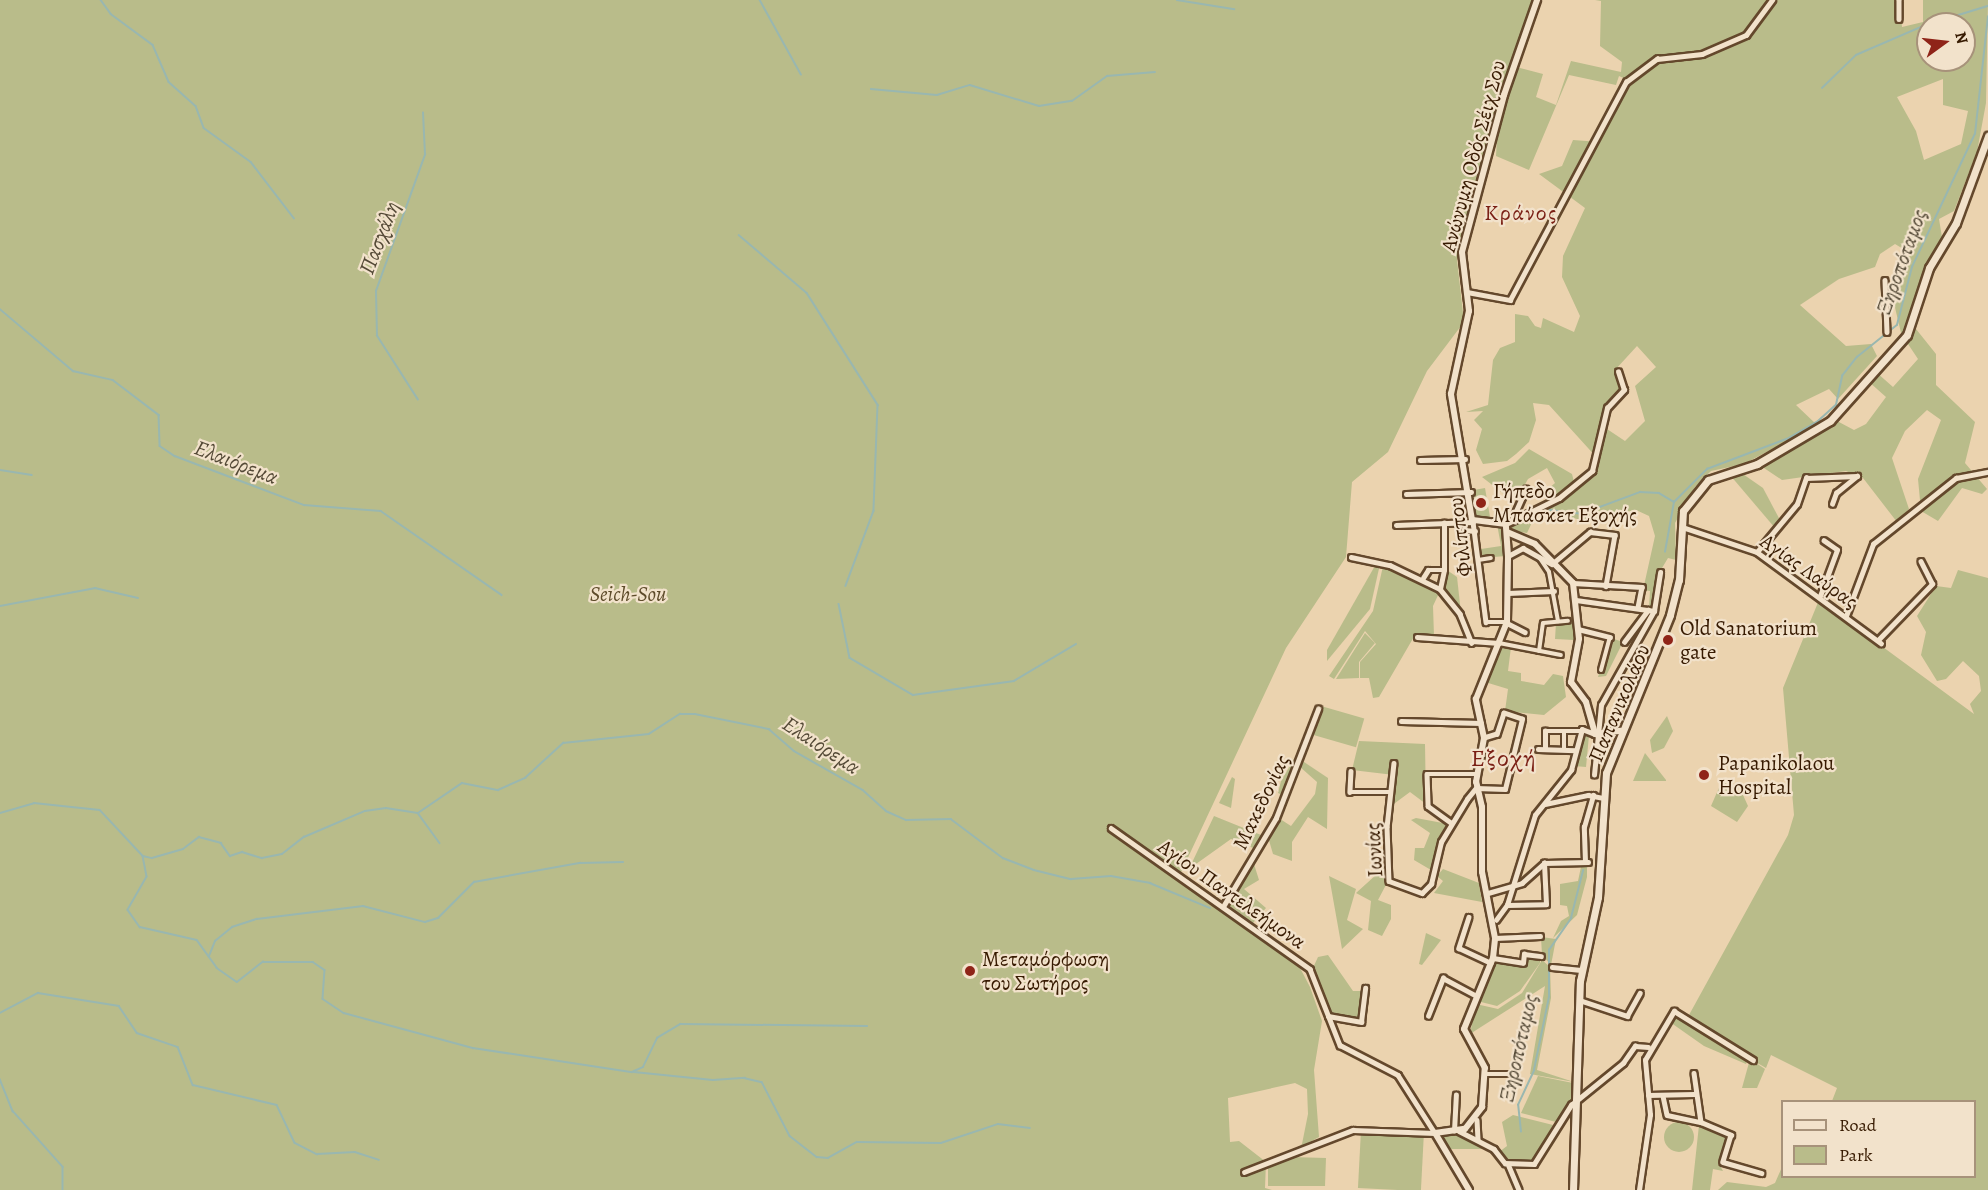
<!DOCTYPE html>
<meta charset="utf-8">
<style>
body{margin:0}
#map{position:relative;width:1988px;height:1190px;overflow:hidden;background:#ebd3af;font-family:Alegreya,serif}
div>[style]{position:absolute}
.green>*{inset:0;background:#b9bc8a;transform-origin:0 0}
.round{border-radius:50%}
.stream>*{height:1.5px;margin:-0.75px;padding:0 0.75px;transform-origin:0.75px;border-radius:0.75px;background:#99b7b0}
.roads{filter:drop-shadow(2px 0 #64482c) drop-shadow(-2px 0 #64482c) drop-shadow(0 2px #64482c) drop-shadow(0 -2px #64482c)}
.pedestrian>*{height:4px;margin:-2px;padding:0 2px;transform-origin:2px;border-radius:2px;background:#f2e2cb}
.minor>*{height:4.5px;margin:-2.25px;padding:0 2.25px;transform-origin:2.25px;border-radius:2.25px;background:#f2e2cb}
.tertiary>*{height:6px;margin:-3px;padding:0 3px;transform-origin:3px;border-radius:3px;background:#f2e2cb}
.secondary>*{height:7px;margin:-3.5px;padding:0 3.5px;transform-origin:3.5px;border-radius:3.5px;background:#f2e2cb}
.dots>*{width:16px;height:16px;translate:-50% -50%;box-sizing:border-box;border:3px solid #f2e2cb;border-radius:50%}
span{translate:-50% -50%;white-space:nowrap;text-align:center;line-height:1.15;-webkit-text-stroke:4.5px #f2e2cb;paint-order:stroke}
.street-label{font-size:21px;color:#371a01}
.poi-label{font-size:21px;color:#371a01}
.left{translate:0 -50%;text-align:left}
.park-label{font-size:21px;color:#5e4b2a;font-style:italic}
.neighbourhood-label{font-size:22px;color:#7a1f14;letter-spacing:1.5px}
.water-label{font-size:22px;color:#544936;font-style:italic}
.quarter-label{font-size:24px;color:#7a1f14;letter-spacing:1.5px}
.legend{position:absolute;left:1781px;top:1100px;width:195px;height:78px;box-sizing:border-box;background:#f2e2cb;border:2px solid #a7927a;margin:0;padding:8px 10px;list-style:none;font-size:18px;color:#371a01}
.legend li{display:flex;align-items:center;gap:12px;height:30px}
.legend b{width:30px;border:2px solid #a7927a}
.north{position:absolute;left:1916px;top:12px;width:60px;height:60px;box-sizing:border-box;background:#f2e2cb;border:2px solid #a7927a;border-radius:50%;rotate:75deg;font-size:16px;font-weight:700;line-height:24px;text-align:center;color:#371a01}
.north::after{content:'';display:block;margin:auto;width:21px;height:27px;background:#8f2418;clip-path:polygon(50% 0,100% 100%,50% 72%,0 100%)}
</style>
<div id="map">
<div class="green">
<div style="clip-path:polygon(0 0,1532px 0,1457px 260px,1464px 322px,1427px 371px,1388px 452px,1352px 482px,1346px 557px,1286px 648px,1177px 881px,1298px 964px,1310px 987px,1322px 1021px,1314px 1070px,1319px 1137px,1290px 1153px,1302px 1144px,1308px 1114px,1307px 1089px,1295px 1083px,1228px 1098px,1230px 1142px,1239px 1141px,1266px 1162px,1265px 1188px,1272px 1190px,0 1190px)"></div>
<div style="clip-path:polygon(evenodd,1595px 0,1900px 0,1902px 27px,1923px 22px,1923px 0,1988px 0,1986px 103px,1977px 152px,1954px 211px,1939px 219px,1942px 237px,1927px 262px,1909px 325px,1902px 337px,1892px 295px,1906px 270px,1905px 250px,1895px 244px,1880px 254px,1875px 267px,1839px 279px,1800px 305px,1846px 346px,1871px 344px,1877px 356px,1838px 399px,1829px 389px,1796px 405px,1817px 425px,1744px 464px,1711px 471px,1695px 487px,1675px 523px,1676px 560px,1668px 558px,1662px 568px,1656px 609px,1649px 607px,1650px 591px,1643px 590px,1655px 536px,1649px 516px,1636px 510px,1581px 520px,1550px 512px,1535px 516px,1527px 533px,1513px 531px,1511px 525px,1560px 499px,1592px 472px,1598px 459px,1549px 405px,1533px 403px,1536px 420px,1529px 442px,1516px 454px,1507px 461px,1483px 464px,1476px 450px,1482px 429px,1474px 420px,1483px 411px,1466px 412px,1488px 405px,1493px 360px,1500px 348px,1515px 342px,1515px 314px,1528px 316px,1535px 326px,1541px 328px,1543px 318px,1574px 332px,1580px 316px,1562px 277px,1563px 256px,1585px 208px,1539px 174px,1562px 166px,1573px 140px,1600px 142px,1630px 81px,1619px 76px,1616px 85px,1569px 75px,1529px 170px,1496px 156px,1497px 138px,1516px 67px,1543px 74px,1536px 97px,1556px 105px,1571px 61px,1621px 72px,1622px 62px,1600px 46px,1601px 1px,1595px 0,1928px 24px,1964px 24px,1964px 60px,1928px 60px,1928px 24px,1595px 0,1943px 79px,1943px 105px,1968px 111px,1961px 144px,1924px 160px,1916px 131px,1897px 97px,1943px 79px,1595px 0,1637px 346px,1656px 367px,1635px 386px,1645px 421px,1625px 441px,1604px 427px,1605px 410px,1621px 387px,1615px 370px,1637px 346px)"></div>
<div style="clip-path:polygon(1916px 329px,1936px 354px,1936px 385px,1975px 422px,1965px 463px,1987px 489px,1982px 494px,1962px 488px,1938px 521px,1921px 511px,1918px 479px,1941px 420px,1927px 410px,1905px 431px,1892px 458px,1909px 509px,1897px 522px,1863px 478px,1846px 471px,1782px 480px,1761px 466px,1837px 421px,1854px 430px,1866px 424px,1886px 397px,1868px 381px,1876px 372px,1893px 387px,1918px 359px,1906px 341px)"></div>
<div style="clip-path:polygon(1529px 449px,1572px 474px,1574px 482px,1551px 499px,1547px 490px,1555px 483px,1547px 468px,1528px 479px,1518px 497px,1509px 498px,1482px 477px,1515px 463px)"></div>
<div style="clip-path:polygon(1740px 472px,1763px 488px,1781px 522px,1775px 528px,1730px 475px)"></div>
<div style="clip-path:polygon(1485px 488px,1490px 517px,1476px 517px,1474px 490px)"></div>
<div style="clip-path:polygon(1497px 524px,1504px 527px,1506px 556px,1482px 558px,1481px 549px,1501px 546px)"></div>
<div style="clip-path:polygon(1376px 564px,1380px 564px,1370px 609px,1327px 661px,1327px 650px)"></div>
<div style="clip-path:polygon(1383px 566px,1440px 591px,1433px 606px,1434px 636px,1415px 635px,1379px 697px,1373px 698px,1369px 678px,1360px 678px,1360px 662px,1376px 644px,1365px 631px,1334px 679px,1329px 676px,1373px 611px)"></div>
<div style="clip-path:polygon(1444px 568px,1457px 577px,1461px 613px,1441px 589px)"></div>
<div style="clip-path:polygon(1958px 570px,1988px 578px,1988px 1190px,1718px 1190px,1727px 1182px,1766px 1187px,1775px 1183px,1782px 1167px,1782px 1176px,1974px 1176px,1974px 1102px,1832px 1101px,1837px 1088px,1771px 1055px,1766px 1068px,1692px 1025px,1680px 1013px,1696px 1019px,1689px 1015px,1788px 835px,1794px 815px,1783px 688px,1819px 600px,1974px 714px,1970px 704px,1981px 691px,1979px 676px,1963px 661px,1946px 679px,1937px 681px,1921px 655px,1926px 632px,1917px 616px,1936px 586px,1951px 588px)"></div>
<div style="clip-path:polygon(1574px 622px,1574px 640px,1555px 639px,1556px 623px)"></div>
<div style="clip-path:polygon(1365px 633px,1375px 643px,1359px 662px,1359px 678px,1336px 679px)"></div>
<div style="clip-path:polygon(1611px 638px,1623px 642px,1606px 676px,1598px 677px)"></div>
<div style="clip-path:polygon(1501px 645px,1511px 647px,1508px 671px,1521px 673px,1521px 681px,1544px 685px,1553px 674px,1563px 676px,1566px 697px,1544px 715px,1505px 711px,1508px 689px,1485px 682px)"></div>
<div style="left:1321px;top:706px;width:45px;height:30px;rotate:16deg"></div>
<div style="clip-path:polygon(1667px 716px,1673px 731px,1664px 748px,1652px 753px,1650px 740px)"></div>
<div style="clip-path:polygon(1583px 731px,1589px 735px,1586px 767px,1574px 766px)"></div>
<div style="clip-path:polygon(1359px 741px,1425px 744px,1426px 804px,1410px 792px,1391px 806px,1394px 775px,1352px 770px)"></div>
<div style="clip-path:polygon(1645px 753px,1666px 780px,1666px 781px,1633px 781px)"></div>
<div style="clip-path:polygon(1294px 759px,1299px 760px,1285px 796px,1278px 793px,1281px 781px)"></div>
<div style="clip-path:polygon(1301px 760px,1328px 778px,1327px 829px,1308px 817px,1292px 842px,1292px 861px,1273px 854px,1268px 837px,1277px 817px,1291px 826px,1315px 794px,1317px 782px,1299px 766px)"></div>
<div style="clip-path:polygon(1232px 777px,1235px 779px,1231px 808px,1219px 803px)"></div>
<div style="clip-path:polygon(1722px 781px,1743px 795px,1748px 806px,1737px 822px,1711px 806px)"></div>
<div style="clip-path:polygon(1214px 816px,1266px 837px,1258px 850px,1231px 839px,1189px 869px)"></div>
<div style="clip-path:polygon(1416px 818px,1448px 824px,1431px 870px,1414px 860px,1415px 848px,1424px 848px,1430px 833px,1411px 820px)"></div>
<div style="clip-path:polygon(1253px 861px,1259px 880px,1244px 889px,1266px 908px,1253px 923px,1227px 904px)"></div>
<div style="clip-path:polygon(1582px 862px,1587px 862px,1587px 877px,1577px 915px,1553px 938px,1561px 921px,1569px 916px,1567px 906px,1560px 905px,1560px 884px,1578px 881px)"></div>
<div style="clip-path:polygon(1387px 865px,1388px 881px,1378px 900px,1391px 905px,1391px 919px,1382px 936px,1368px 930px,1371px 901px,1356px 893px)"></div>
<div style="clip-path:polygon(1443px 869px,1479px 883px,1482px 902px,1434px 893px,1443px 881px,1437px 876px)"></div>
<div style="clip-path:polygon(1329px 876px,1356px 889px,1347px 920px,1363px 929px,1342px 949px)"></div>
<div style="clip-path:polygon(1426px 933px,1441px 940px,1422px 965px,1419px 964px)"></div>
<div style="clip-path:polygon(1541px 937px,1556px 939px,1551px 965px,1542px 955px)"></div>
<div style="clip-path:polygon(1328px 955px,1353px 991px,1364px 991px,1359px 1022px,1330px 1014px,1312px 970px,1318px 957px)"></div>
<div style="clip-path:polygon(1526px 957px,1540px 957px,1540px 963px,1520px 991px,1497px 1006px,1477px 1001px,1496px 960px,1524px 965px)"></div>
<div style="clip-path:polygon(1542px 960px,1550px 967px,1551px 998px,1537px 1070px,1574px 1082px,1530px 1074px,1545px 986px,1470px 1034px,1476px 1004px,1498px 1009px,1522px 993px)"></div>
<div style="clip-path:polygon(1675px 1012px,1690px 1027px,1748px 1058px,1746px 1064px,1704px 1046px,1667px 1020px)"></div>
<div style="clip-path:polygon(1750px 1059px,1765px 1069px,1757px 1088px,1742px 1088px)"></div>
<div style="clip-path:polygon(1538px 1076px,1573px 1083px,1573px 1101px,1556px 1122px,1521px 1113px)"></div>
<div style="clip-path:polygon(1513px 1115px,1553px 1125px,1533px 1162px,1507px 1162px,1499px 1152px,1507px 1146px,1502px 1122px)"></div>
<div class="round" style="left:1664px;top:1122px;width:30px;height:30px"></div>
<div style="clip-path:polygon(1699px 1125px,1726px 1137px,1719px 1164px,1723px 1171px,1713px 1169px,1710px 1190px,1692px 1190px)"></div>
<div style="left:1361px;top:1130px;width:63px;height:58px;rotate:3deg"></div>
<div style="clip-path:polygon(1460px 1135px,1476px 1142px,1494px 1149px,1449px 1149px,1443px 1136px)"></div>
<div style="clip-path:polygon(1291px 1157px,1326px 1158px,1325px 1186px,1268px 1186px,1268px 1166px)"></div>
</div>
<div class="stream">
<div style="left:101px;top:0;width:17px;rotate:54deg"></div>
<div style="left:111px;top:14px;width:52px;rotate:36.4deg"></div>
<div style="left:153px;top:45px;width:40px;rotate:66.6deg"></div>
<div style="left:169px;top:82px;width:36px;rotate:42deg"></div>
<div style="left:196px;top:106px;width:23px;rotate:70deg"></div>
<div style="left:204px;top:128px;width:58px;rotate:35.9deg"></div>
<div style="left:251px;top:162px;width:71px;rotate:52.5deg"></div>
<div style="left:760px;top:0;width:85px;rotate:61deg"></div>
<div style="left:1177px;top:0;width:58px;rotate:9deg"></div>
<div style="left:1929px;top:24px;width:62px;rotate:-17deg"></div>
<div style="left:1822px;top:88px;width:47px;rotate:-44.1deg"></div>
<div style="left:1856px;top:55px;width:78px;rotate:-23.3deg"></div>
<div style="left:871px;top:89px;width:66px;rotate:5.2deg"></div>
<div style="left:937px;top:95px;width:34px;rotate:-17deg"></div>
<div style="left:970px;top:85px;width:72px;rotate:16.9deg"></div>
<div style="left:1039px;top:106px;width:33px;rotate:-9deg"></div>
<div style="left:1072px;top:101px;width:43px;rotate:-35.5deg"></div>
<div style="left:1107px;top:76px;width:48px;rotate:-4.8deg"></div>
<div style="left:739px;top:235px;width:89px;rotate:40.5deg"></div>
<div style="left:807px;top:293px;width:133px;rotate:57.6deg"></div>
<div style="left:878px;top:405px;width:106px;rotate:92.2deg"></div>
<div style="left:874px;top:511px;width:80px;rotate:110.5deg"></div>
<div style="left:0;top:309px;width:96px;rotate:40.3deg"></div>
<div style="left:73px;top:371px;width:41px;rotate:12.7deg"></div>
<div style="left:113px;top:380px;width:58px;rotate:37.3deg"></div>
<div style="left:159px;top:415px;width:31px;rotate:88deg"></div>
<div style="left:160px;top:446px;width:18px;rotate:34deg"></div>
<div style="left:175px;top:456px;width:138px;rotate:20.8deg"></div>
<div style="left:304px;top:505px;width:77px;rotate:4.5deg"></div>
<div style="left:381px;top:511px;width:147px;rotate:34.8deg"></div>
<div style="left:418px;top:400px;width:76px;rotate:-122.6deg"></div>
<div style="left:377px;top:336px;width:45px;rotate:-91.3deg"></div>
<div style="left:376px;top:291px;width:145px;rotate:-70.2deg"></div>
<div style="left:425px;top:155px;width:42px;rotate:-92.7deg"></div>
<div style="left:0;top:470px;width:32px;rotate:9deg"></div>
<div style="left:1550px;top:510px;width:31px;rotate:7deg"></div>
<div style="left:1581px;top:514px;width:63px;rotate:-20.4deg"></div>
<div style="left:1640px;top:492px;width:19px;rotate:3deg"></div>
<div style="left:1659px;top:493px;width:17px;rotate:31deg"></div>
<div style="left:1665px;top:552px;width:51px;rotate:-79.8deg"></div>
<div style="left:1674px;top:502px;width:47px;rotate:-45deg"></div>
<div style="left:1707px;top:469px;width:88px;rotate:-20.7deg"></div>
<div style="left:1789px;top:438px;width:34px;rotate:-30deg"></div>
<div style="left:1818px;top:421px;width:24px;rotate:-42deg"></div>
<div style="left:1836px;top:405px;width:30px;rotate:-78deg"></div>
<div style="left:1842px;top:376px;width:24px;rotate:-52deg"></div>
<div style="left:1857px;top:357px;width:51px;rotate:-38.7deg"></div>
<div style="left:1897px;top:325px;width:60px;rotate:-75.5deg"></div>
<div style="left:1912px;top:267px;width:147px;rotate:-64.7deg"></div>
<div style="left:1975px;top:134px;width:118px;rotate:-83.7deg"></div>
<div style="left:839px;top:604px;width:55px;rotate:78.5deg"></div>
<div style="left:850px;top:658px;width:73px;rotate:30.4deg"></div>
<div style="left:913px;top:695px;width:102px;rotate:-7.9deg"></div>
<div style="left:1014px;top:681px;width:72px;rotate:-30.8deg"></div>
<div style="left:0;top:606px;width:97px;rotate:-10.7deg"></div>
<div style="left:95px;top:588px;width:44px;rotate:13.1deg"></div>
<div style="left:0;top:813px;width:35px;rotate:-16deg"></div>
<div style="left:34px;top:803px;width:66px;rotate:6.1deg"></div>
<div style="left:100px;top:810px;width:63px;rotate:46.9deg"></div>
<div style="left:143px;top:856px;width:9px;rotate:13deg"></div>
<div style="left:152px;top:858px;width:32px;rotate:-16deg"></div>
<div style="left:183px;top:849px;width:20px;rotate:-37deg"></div>
<div style="left:199px;top:837px;width:23px;rotate:15deg"></div>
<div style="left:221px;top:843px;width:16px;rotate:55deg"></div>
<div style="left:230px;top:856px;width:13px;rotate:-18deg"></div>
<div style="left:242px;top:852px;width:21px;rotate:17deg"></div>
<div style="left:262px;top:858px;width:20px;rotate:-11deg"></div>
<div style="left:282px;top:854px;width:28px;rotate:-38deg"></div>
<div style="left:304px;top:837px;width:66px;rotate:-23.1deg"></div>
<div style="left:365px;top:811px;width:21px;rotate:-8deg"></div>
<div style="left:386px;top:808px;width:32px;rotate:9deg"></div>
<div style="left:418px;top:813px;width:37px;rotate:54deg"></div>
<div style="left:418px;top:813px;width:53px;rotate:-34.3deg"></div>
<div style="left:462px;top:783px;width:37px;rotate:11deg"></div>
<div style="left:498px;top:790px;width:30px;rotate:-24deg"></div>
<div style="left:525px;top:778px;width:52px;rotate:-42.6deg"></div>
<div style="left:563px;top:743px;width:86px;rotate:-6deg"></div>
<div style="left:649px;top:734px;width:37px;rotate:-33deg"></div>
<div style="left:680px;top:714px;width:15px"></div>
<div style="left:695px;top:714px;width:76px;rotate:11.5deg"></div>
<div style="left:769px;top:729px;width:33px;rotate:41deg"></div>
<div style="left:794px;top:751px;width:79px;rotate:29.5deg"></div>
<div style="left:863px;top:790px;width:31px;rotate:42deg"></div>
<div style="left:886px;top:811px;width:22px;rotate:24deg"></div>
<div style="left:906px;top:820px;width:45px;rotate:-1.3deg"></div>
<div style="left:951px;top:819px;width:65px;rotate:36.9deg"></div>
<div style="left:1003px;top:858px;width:33px;rotate:21deg"></div>
<div style="left:1034px;top:870px;width:38px;rotate:14deg"></div>
<div style="left:1071px;top:879px;width:40px;rotate:-4.3deg"></div>
<div style="left:1111px;top:876px;width:40px;rotate:10deg"></div>
<div style="left:1150px;top:883px;width:65px;rotate:22.6deg"></div>
<div style="left:143px;top:856px;width:21px;rotate:79deg"></div>
<div style="left:147px;top:877px;width:38px;rotate:120deg"></div>
<div style="left:128px;top:910px;width:21px;rotate:55deg"></div>
<div style="left:140px;top:927px;width:58px;rotate:12.8deg"></div>
<div style="left:197px;top:940px;width:34px;rotate:54deg"></div>
<div style="left:217px;top:968px;width:24px;rotate:35deg"></div>
<div style="left:237px;top:982px;width:33px;rotate:-38deg"></div>
<div style="left:263px;top:962px;width:50px"></div>
<div style="left:313px;top:962px;width:14px;rotate:34deg"></div>
<div style="left:325px;top:970px;width:29px;rotate:94deg"></div>
<div style="left:323px;top:999px;width:25px;rotate:34deg"></div>
<div style="left:344px;top:1013px;width:134px;rotate:15.2deg"></div>
<div style="left:473px;top:1048px;width:161px;rotate:8.6deg"></div>
<div style="left:632px;top:1072px;width:12px;rotate:-24deg"></div>
<div style="left:643px;top:1067px;width:32px;rotate:-64deg"></div>
<div style="left:657px;top:1038px;width:27px;rotate:-31deg"></div>
<div style="left:680px;top:1024px;width:187px;rotate:0.6deg"></div>
<div style="left:209px;top:956px;width:16px;rotate:-68deg"></div>
<div style="left:215px;top:941px;width:22px;rotate:-39deg"></div>
<div style="left:232px;top:927px;width:26px;rotate:-18deg"></div>
<div style="left:257px;top:919px;width:107px;rotate:-7deg"></div>
<div style="left:363px;top:906px;width:64px;rotate:14.5deg"></div>
<div style="left:425px;top:922px;width:14px;rotate:-17deg"></div>
<div style="left:438px;top:918px;width:51px;rotate:-45deg"></div>
<div style="left:474px;top:882px;width:108px;rotate:-10.2deg"></div>
<div style="left:580px;top:863px;width:43px;rotate:-1.3deg"></div>
<div style="left:0;top:1013px;width:43px;rotate:-27.8deg"></div>
<div style="left:38px;top:993px;width:82px;rotate:9.1deg"></div>
<div style="left:119px;top:1006px;width:32px;rotate:56deg"></div>
<div style="left:137px;top:1033px;width:43px;rotate:18.9deg"></div>
<div style="left:178px;top:1047px;width:41px;rotate:68.5deg"></div>
<div style="left:193px;top:1085px;width:86px;rotate:13.4deg"></div>
<div style="left:277px;top:1105px;width:42px;rotate:64.7deg"></div>
<div style="left:295px;top:1143px;width:25px;rotate:27deg"></div>
<div style="left:317px;top:1154px;width:38px;rotate:-3deg"></div>
<div style="left:355px;top:1152px;width:25px;rotate:18deg"></div>
<div style="left:634px;top:1072px;width:79px;rotate:5.8deg"></div>
<div style="left:713px;top:1080px;width:32px;rotate:-4deg"></div>
<div style="left:744px;top:1078px;width:18px;rotate:13deg"></div>
<div style="left:762px;top:1082px;width:61px;rotate:62.6deg"></div>
<div style="left:790px;top:1136px;width:34px;rotate:38deg"></div>
<div style="left:817px;top:1157px;width:11px;rotate:5deg"></div>
<div style="left:828px;top:1158px;width:33px;rotate:-29deg"></div>
<div style="left:857px;top:1142px;width:84px;rotate:0.7deg"></div>
<div style="left:941px;top:1143px;width:60px;rotate:-18.4deg"></div>
<div style="left:998px;top:1124px;width:32px;rotate:7deg"></div>
<div style="left:0;top:1079px;width:35px;rotate:68deg"></div>
<div style="left:13px;top:1111px;width:75px;rotate:48.2deg"></div>
<div style="left:63px;top:1167px;width:23px;rotate:90deg"></div>
<div style="left:1521px;top:1132px;width:27px;rotate:-96deg"></div>
<div style="left:1518px;top:1105px;width:38px;rotate:-65deg"></div>
<div style="left:1534px;top:1070px;width:75px;rotate:-78.4deg"></div>
<div style="left:1549px;top:997px;width:47px;rotate:-90deg"></div>
<div style="left:1549px;top:950px;width:39px;rotate:-55deg"></div>
<div style="left:1571px;top:918px;width:49px;rotate:-75.7deg"></div>
</div>
<div class="roads">
<div class="pedestrian">
<div style="left:1539px;top:557px;width:18px;rotate:56deg"></div>
<div style="left:1549px;top:572px;width:50px;rotate:79.6deg"></div>
<div style="left:1478px;top:560px;width:13px;rotate:-9deg"></div>
<div style="left:1499px;top:643px;width:63px;rotate:11deg"></div>
<div style="left:1539px;top:651px;width:28px;rotate:-82deg"></div>
<div style="left:1543px;top:623px;width:25px;rotate:-5deg"></div>
<div style="left:1601px;top:670px;width:34px;rotate:-75deg"></div>
<div style="left:1564px;top:749px;width:18px;rotate:-90deg"></div>
<div style="left:1427px;top:774px;width:50px"></div>
<div style="left:1486px;top:1074px;width:25px"></div>
</div>
<div class="minor">
<div style="left:1899px;top:0;width:19px;rotate:90deg"></div>
<div style="left:1885px;top:280px;width:52px;rotate:87.8deg"></div>
<div style="left:1467px;top:292px;width:44px;rotate:10.5deg"></div>
<div style="left:1510px;top:300px;width:247px;rotate:-62deg"></div>
<div style="left:1626px;top:82px;width:39px;rotate:-37deg"></div>
<div style="left:1657px;top:59px;width:45px;rotate:-6.3deg"></div>
<div style="left:1702px;top:54px;width:48px;rotate:-23.4deg"></div>
<div style="left:1746px;top:35px;width:44px;rotate:-53.4deg"></div>
<div style="left:1420px;top:460px;width:45px;rotate:-1.3deg"></div>
<div style="left:1406px;top:494px;width:65px;rotate:-1.8deg"></div>
<div style="left:1832px;top:504px;width:12px;rotate:-70deg"></div>
<div style="left:1836px;top:493px;width:27px;rotate:-39deg"></div>
<div style="left:1512px;top:520px;width:34px;rotate:-66deg"></div>
<div style="left:1506px;top:524px;width:59px;rotate:-26.1deg"></div>
<div style="left:1559px;top:498px;width:43px;rotate:-39.3deg"></div>
<div style="left:1592px;top:471px;width:65px;rotate:-76.6deg"></div>
<div style="left:1607px;top:408px;width:25px;rotate:-47deg"></div>
<div style="left:1624px;top:390px;width:19px;rotate:-108deg"></div>
<div style="left:1396px;top:525px;width:77px;rotate:-2.2deg"></div>
<div style="left:1473px;top:522px;width:101px;rotate:82.6deg"></div>
<div style="left:1486px;top:622px;width:21px"></div>
<div style="left:1682px;top:527px;width:79px;rotate:18.4deg"></div>
<div style="left:1757px;top:552px;width:154px;rotate:36.3deg"></div>
<div style="left:1461px;top:541px;width:11px;rotate:-75deg"></div>
<div style="left:1464px;top:530px;width:11px;rotate:5deg"></div>
<div style="left:1757px;top:552px;width:62px;rotate:-50.2deg"></div>
<div style="left:1797px;top:504px;width:28px;rotate:-71deg"></div>
<div style="left:1806px;top:478px;width:51px;rotate:-2.2deg"></div>
<div style="left:1508px;top:556px;width:17px;rotate:-28deg"></div>
<div style="left:1523px;top:548px;width:33px;rotate:29deg"></div>
<div style="left:1552px;top:564px;width:50px;rotate:-40.1deg"></div>
<div style="left:1590px;top:532px;width:25px;rotate:7deg"></div>
<div style="left:1615px;top:535px;width:52px;rotate:100deg"></div>
<div style="left:1351px;top:557px;width:40px;rotate:12deg"></div>
<div style="left:1390px;top:565px;width:55px;rotate:25.6deg"></div>
<div style="left:1440px;top:589px;width:32px;rotate:51deg"></div>
<div style="left:1460px;top:614px;width:31px;rotate:68deg"></div>
<div style="left:1423px;top:578px;width:9px;rotate:-58deg"></div>
<div style="left:1428px;top:570px;width:16px"></div>
<div style="left:1444px;top:570px;width:47px;rotate:-90deg"></div>
<div style="left:1573px;top:583px;width:69px;rotate:3.3deg"></div>
<div style="left:1642px;top:587px;width:21px;rotate:101deg"></div>
<div style="left:1440px;top:589px;width:19px;rotate:-78deg"></div>
<div style="left:1508px;top:593px;width:46px;rotate:-2.5deg"></div>
<div style="left:1820px;top:596px;width:49px;rotate:-69.7deg"></div>
<div style="left:1837px;top:550px;width:16px;rotate:-145deg"></div>
<div style="left:1576px;top:600px;width:79px;rotate:8deg"></div>
<div style="left:1846px;top:616px;width:77px;rotate:-69.4deg"></div>
<div style="left:1873px;top:544px;width:106px;rotate:-38.5deg"></div>
<div style="left:1956px;top:478px;width:33px;rotate:-11deg"></div>
<div style="left:1507px;top:623px;width:20px;rotate:27deg"></div>
<div style="left:1578px;top:629px;width:33px;rotate:14deg"></div>
<div style="left:1417px;top:637px;width:82px;rotate:4.2deg"></div>
<div style="left:1878px;top:640px;width:78px;rotate:-46deg"></div>
<div style="left:1932px;top:584px;width:25px;rotate:-117deg"></div>
<div style="left:1624px;top:642px;width:40px;rotate:-53deg"></div>
<div style="left:1401px;top:721px;width:80px;rotate:1.4deg"></div>
<div style="left:1538px;top:749px;width:37px;rotate:2deg"></div>
<div style="left:1545px;top:749px;width:18px;rotate:-90deg"></div>
<div style="left:1545px;top:731px;width:37px"></div>
<div style="left:1394px;top:763px;width:64px;rotate:96.2deg"></div>
<div style="left:1387px;top:827px;width:54px;rotate:87.9deg"></div>
<div style="left:1389px;top:881px;width:35px;rotate:20deg"></div>
<div style="left:1422px;top:893px;width:13px;rotate:-45deg"></div>
<div style="left:1431px;top:884px;width:43px;rotate:-76.6deg"></div>
<div style="left:1441px;top:842px;width:50px;rotate:-58.8deg"></div>
<div style="left:1467px;top:799px;width:14px;rotate:-51deg"></div>
<div style="left:1476px;top:788px;width:29px;rotate:2deg"></div>
<div style="left:1505px;top:789px;width:72px;rotate:-76.3deg"></div>
<div style="left:1522px;top:719px;width:19px;rotate:-162deg"></div>
<div style="left:1504px;top:713px;width:22px;rotate:108deg"></div>
<div style="left:1497px;top:734px;width:14px;rotate:163deg"></div>
<div style="left:1351px;top:771px;width:21px;rotate:93deg"></div>
<div style="left:1350px;top:792px;width:40px"></div>
<div style="left:1427px;top:774px;width:32px;rotate:88deg"></div>
<div style="left:1428px;top:806px;width:29px;rotate:36deg"></div>
<div style="left:1594px;top:775px;width:70px;rotate:-84.3deg"></div>
<div style="left:1601px;top:705px;width:108px;rotate:-60.6deg"></div>
<div style="left:1654px;top:611px;width:39px;rotate:-81deg"></div>
<div style="left:1545px;top:804px;width:44px;rotate:-11.8deg"></div>
<div style="left:1588px;top:795px;width:16px;rotate:11deg"></div>
<div style="left:1111px;top:828px;width:244px;rotate:35.3deg"></div>
<div style="left:1310px;top:969px;width:82px;rotate:68.5deg"></div>
<div style="left:1340px;top:1045px;width:65px;rotate:27.3deg"></div>
<div style="left:1398px;top:1075px;width:69px;rotate:57.5deg"></div>
<div style="left:1585px;top:862px;width:35px;rotate:-92deg"></div>
<div style="left:1584px;top:827px;width:33px;rotate:-74deg"></div>
<div style="left:1488px;top:893px;width:35px;rotate:-16deg"></div>
<div style="left:1522px;top:883px;width:30px;rotate:-42deg"></div>
<div style="left:1544px;top:863px;width:44px;rotate:-1.3deg"></div>
<div style="left:1224px;top:905px;width:101px;rotate:-59.1deg"></div>
<div style="left:1276px;top:818px;width:117px;rotate:-68.9deg"></div>
<div style="left:1507px;top:905px;width:39px;rotate:-1deg"></div>
<div style="left:1546px;top:904px;width:41px;rotate:-92.8deg"></div>
<div style="left:1469px;top:917px;width:33px;rotate:108deg"></div>
<div style="left:1459px;top:948px;width:35px;rotate:25deg"></div>
<div style="left:1496px;top:920px;width:19px;rotate:-54deg"></div>
<div style="left:1507px;top:905px;width:94px;rotate:-72.7deg"></div>
<div style="left:1535px;top:815px;width:58px;rotate:-51.3deg"></div>
<div style="left:1571px;top:770px;width:42px;rotate:-75deg"></div>
<div style="left:1582px;top:729px;width:14px;rotate:21deg"></div>
<div style="left:1495px;top:938px;width:45px;rotate:-2.5deg"></div>
<div style="left:1493px;top:958px;width:30px;rotate:9deg"></div>
<div style="left:1523px;top:963px;width:9px;rotate:-84deg"></div>
<div style="left:1524px;top:954px;width:17px;rotate:7deg"></div>
<div style="left:1552px;top:967px;width:29px;rotate:6deg"></div>
<div style="left:1579px;top:1000px;width:51px;rotate:18.4deg"></div>
<div style="left:1627px;top:1016px;width:26px;rotate:-61deg"></div>
<div style="left:1328px;top:1016px;width:34px;rotate:10deg"></div>
<div style="left:1361px;top:1022px;width:34px;rotate:-83deg"></div>
<div style="left:1428px;top:1016px;width:41px;rotate:-68.5deg"></div>
<div style="left:1443px;top:978px;width:36px;rotate:28deg"></div>
<div style="left:1694px;top:1073px;width:49px;rotate:81.9deg"></div>
<div style="left:1648px;top:1095px;width:46px;rotate:-1.2deg"></div>
<div style="left:1663px;top:1096px;width:19px;rotate:78deg"></div>
<div style="left:1667px;top:1115px;width:35px;rotate:12deg"></div>
<div style="left:1701px;top:1122px;width:33px;rotate:23deg"></div>
<div style="left:1731px;top:1135px;width:28px;rotate:107deg"></div>
<div style="left:1723px;top:1162px;width:40px;rotate:16deg"></div>
<div style="left:1477px;top:1120px;width:20px;rotate:87deg"></div>
<div style="left:1454px;top:1131px;width:36px;rotate:-87deg"></div>
<div style="left:1459px;top:1131px;width:39px;rotate:27deg"></div>
<div style="left:1494px;top:1149px;width:18px;rotate:52deg"></div>
<div style="left:1505px;top:1163px;width:29px;rotate:2deg"></div>
<div style="left:1534px;top:1164px;width:70px;rotate:-57.9deg"></div>
<div style="left:1571px;top:1105px;width:67px;rotate:-38.9deg"></div>
<div style="left:1623px;top:1063px;width:21px;rotate:-55deg"></div>
<div style="left:1635px;top:1046px;width:13px;rotate:4deg"></div>
<div style="left:1508px;top:1164px;width:28px;rotate:67deg"></div>
<div style="left:1244px;top:1172px;width:117px;rotate:-21.1deg"></div>
<div style="left:1353px;top:1130px;width:82px;rotate:2.1deg"></div>
<div style="left:1639px;top:1190px;width:76px;rotate:-81.7deg"></div>
<div style="left:1650px;top:1115px;width:55px;rotate:-95.2deg"></div>
<div style="left:1645px;top:1060px;width:57px;rotate:-59.4deg"></div>
<div style="left:1674px;top:1011px;width:93px;rotate:31.8deg"></div>
</div>
<div class="tertiary">
<div style="left:1507px;top:532px;width:30px;rotate:23deg"></div>
<div style="left:1535px;top:544px;width:54px;rotate:45.7deg"></div>
<div style="left:1573px;top:583px;width:56px;rotate:83.9deg"></div>
<div style="left:1579px;top:639px;width:44px;rotate:100.5deg"></div>
<div style="left:1571px;top:682px;width:25px;rotate:53deg"></div>
<div style="left:1586px;top:702px;width:33px;rotate:74deg"></div>
<div style="left:1595px;top:734px;width:26px;rotate:-7deg"></div>
<div style="left:1469px;top:1190px;width:66px;rotate:-120.8deg"></div>
<div style="left:1435px;top:1133px;width:30px;rotate:-8deg"></div>
<div style="left:1465px;top:1129px;width:28px;rotate:-52deg"></div>
<div style="left:1482px;top:1107px;width:39px;rotate:-86deg"></div>
<div style="left:1485px;top:1068px;width:44px;rotate:-118.3deg"></div>
<div style="left:1464px;top:1029px;width:77px;rotate:-67.8deg"></div>
<div style="left:1493px;top:958px;width:20px;rotate:-84deg"></div>
<div style="left:1495px;top:938px;width:67px;rotate:-101.1deg"></div>
<div style="left:1482px;top:872px;width:65px;rotate:-90deg"></div>
<div style="left:1482px;top:807px;width:26px;rotate:-103deg"></div>
<div style="left:1476px;top:782px;width:45px;rotate:-79.7deg"></div>
<div style="left:1484px;top:738px;width:40px;rotate:-102deg"></div>
<div style="left:1476px;top:699px;width:83px;rotate:-68.1deg"></div>
<div style="left:1507px;top:622px;width:66px;rotate:-89.1deg"></div>
<div style="left:1508px;top:556px;width:32px;rotate:-94deg"></div>
<div style="left:1506px;top:524px;width:34px;rotate:-173deg"></div>
<div style="left:1472px;top:520px;width:128px;rotate:-99.5deg"></div>
<div style="left:1451px;top:394px;width:85px;rotate:-77.8deg"></div>
<div style="left:1469px;top:311px;width:59px;rotate:-96.8deg"></div>
<div style="left:1462px;top:252px;width:163px;rotate:-75deg"></div>
<div style="left:1504px;top:95px;width:101px;rotate:-70.8deg"></div>
</div>
<div class="secondary">
<div style="left:1573px;top:1190px;width:209px;rotate:-88.1deg"></div>
<div style="left:1580px;top:981px;width:86px;rotate:-77.9deg"></div>
<div style="left:1598px;top:897px;width:124px;rotate:-86.3deg"></div>
<div style="left:1606px;top:773px;width:170px;rotate:-67.9deg"></div>
<div style="left:1670px;top:615px;width:36px;rotate:-76deg"></div>
<div style="left:1679px;top:580px;width:69px;rotate:-86.7deg"></div>
<div style="left:1683px;top:511px;width:40px;rotate:-51deg"></div>
<div style="left:1708px;top:480px;width:52px;rotate:-18.1deg"></div>
<div style="left:1757px;top:464px;width:85px;rotate:-30.5deg"></div>
<div style="left:1830px;top:421px;width:115px;rotate:-48.2deg"></div>
<div style="left:1907px;top:335px;width:71px;rotate:-71.8deg"></div>
<div style="left:1929px;top:268px;width:52px;rotate:-59deg"></div>
<div style="left:1956px;top:223px;width:93px;rotate:-69.8deg"></div>
</div>
</div>
<div class="dots">
<div style="left:1481px;top:503px;background:#8f2418"></div>
<div style="left:1668px;top:640px;background:#8f2418"></div>
<div style="left:1704px;top:775px;background:#8f2418"></div>
<div style="left:970px;top:971px;background:#8f2418"></div>
</div>
<div class="street-label">
<span style="left:1473px;top:156px;rotate:-75deg">Ανώνυμη Οδός Σέιχ Σου</span>
<span style="left:1460px;top:537px;rotate:-97deg">Φιλίππου</span>
<span style="left:1809px;top:571px;rotate:35deg">Αγίας Λαύρας</span>
<span style="left:1619px;top:703px;rotate:-67deg">Παπανικολάου</span>
<span style="left:1261px;top:802px;rotate:-64deg">Μακεδονίας</span>
<span style="left:1374px;top:850px;rotate:-93deg">Ιωνίας</span>
<span style="left:1232px;top:894px;rotate:35deg">Αγίου Παντελεήμονα</span>
</div>
<div class="poi-label">
<span class="left" style="left:1493px;top:503px">Γήπεδο<br>Μπάσκετ Εξοχής</span>
<span class="left" style="left:1680px;top:640px">Old Sanatorium<br>gate</span>
<span class="left" style="left:1718px;top:775px">Papanikolaou<br>Hospital</span>
<span class="left" style="left:982px;top:971px">Μεταμόρφωση<br>του Σωτήρος</span>
</div>
<div class="park-label">
<span style="left:628px;top:594px">Seich-Sou</span>
</div>
<div class="neighbourhood-label">
<span style="left:1521px;top:214px">Κράνος</span>
</div>
<div class="water-label">
<span style="left:380px;top:238px;rotate:-69deg">Πασχάλη</span>
<span style="left:1902px;top:262px;rotate:-70deg">Ξηροπόταμος</span>
<span style="left:236px;top:463px;rotate:21deg">Ελαιόρεμα</span>
<span style="left:821px;top:746px;rotate:33deg">Ελαιόρεμα</span>
<span style="left:1519px;top:1048px;rotate:-77deg">Ξηροπόταμος</span>
</div>
<div class="quarter-label">
<span style="left:1504px;top:759px">Εξοχή</span>
</div>
<ul class="legend">
<li><b style="height:8px;background:#f2e2cb"></b>Road</li>
<li><b style="height:16px;background:#b9bc8a"></b>Park</li>
</ul>
<div class="north">N</div>
</div>
